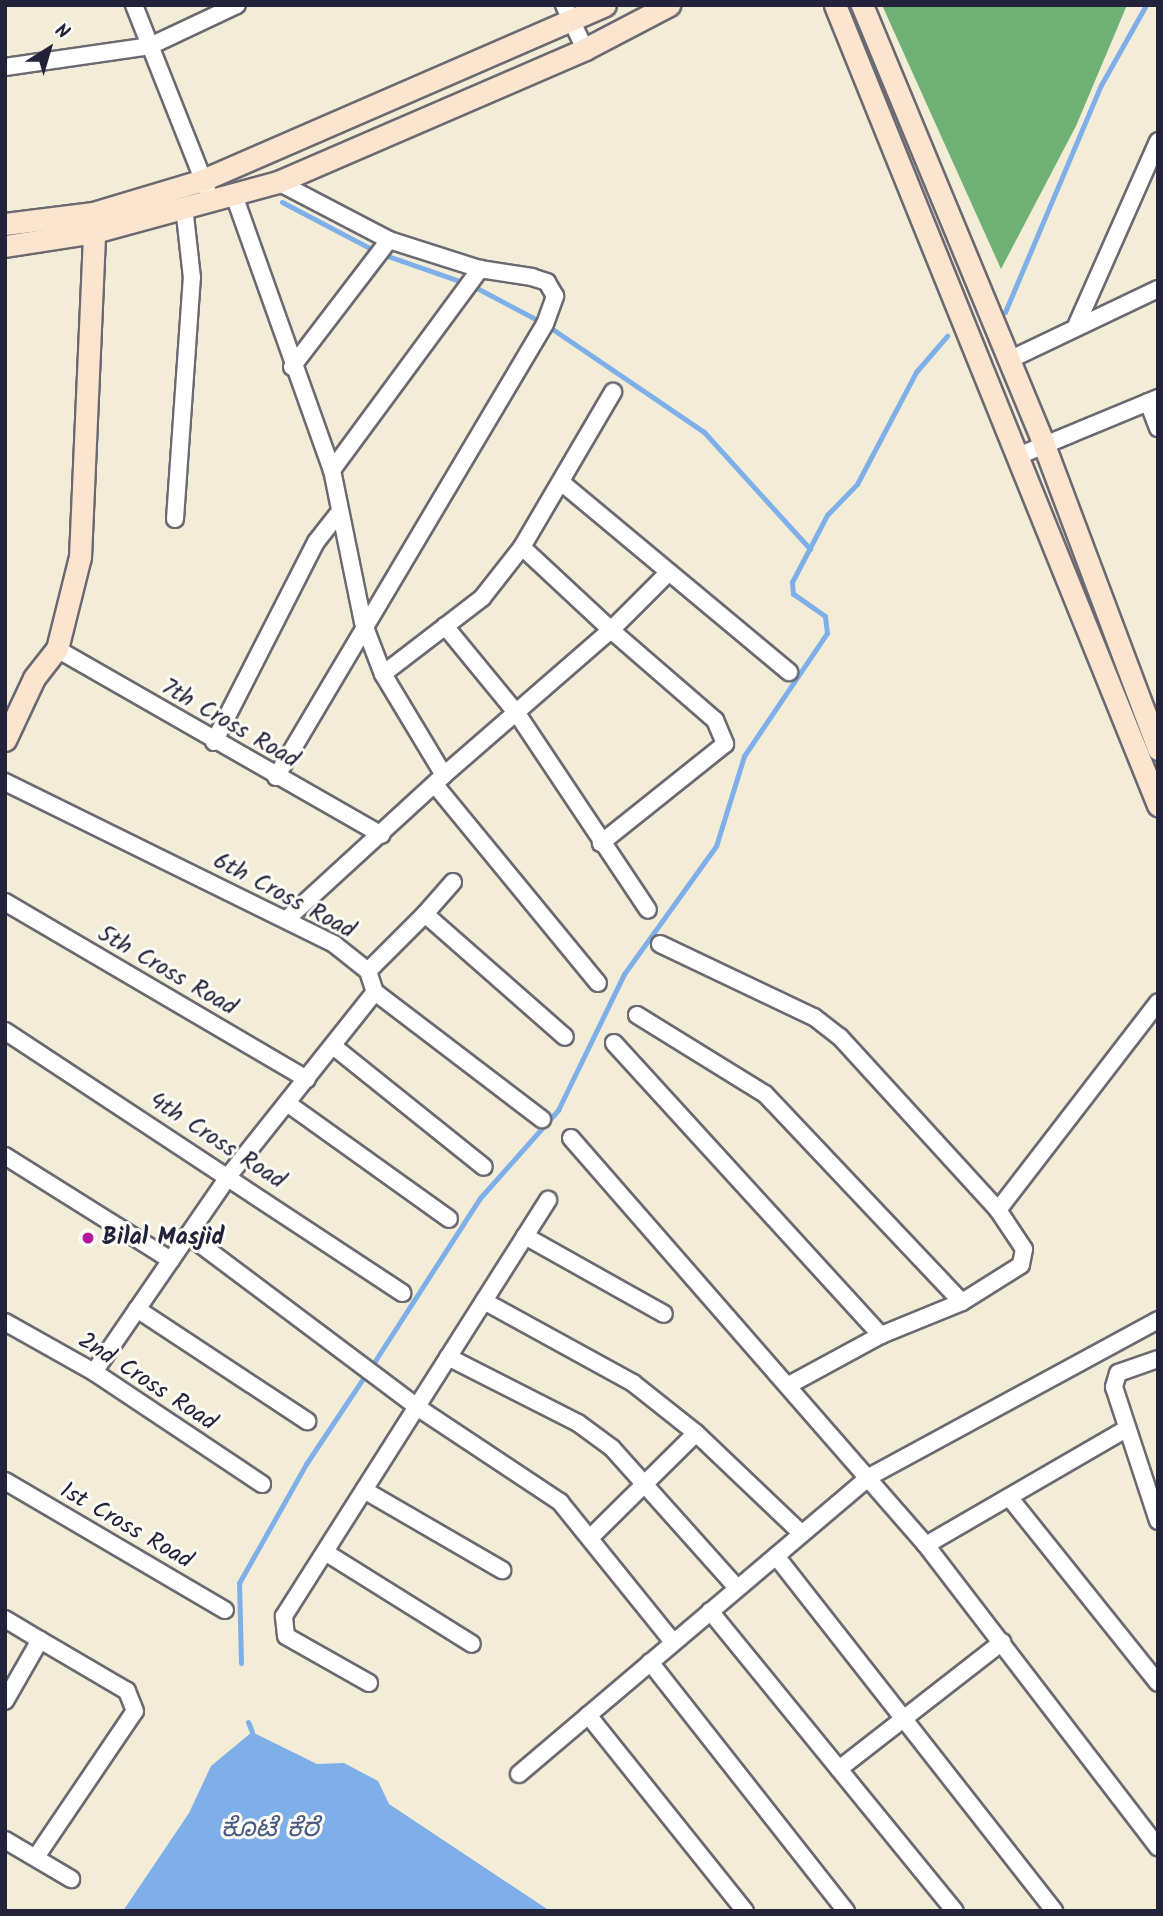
<!DOCTYPE html>
<meta charset="utf-8">
<style>
body{margin:0}
#map{position:relative;width:1163px;height:1916px;overflow:hidden;background:#f3ecd7;font-family:Kalam,"Noto Sans Kannada",sans-serif}
div>[style]{position:absolute}
.forest>*{inset:0;background:#6fb174}
.water>*{inset:0;background:#7eafe9}
.stream>*{height:5px;margin:-2.5px;padding:0 2.5px;transform-origin:2.5px;border-radius:2.5px;background:#7eafe9}
.roads{filter:drop-shadow(2px 0 #6b6972) drop-shadow(-2px 0 #6b6972) drop-shadow(0 2px #6b6972) drop-shadow(0 -2px #6b6972)}
.street>*{height:16px;margin:-8px;padding:0 8px;transform-origin:8px;border-radius:8px;background:#fff}
.secondary>*{height:21px;margin:-10.5px;padding:0 10.5px;transform-origin:10.5px;border-radius:10.5px;background:#fce5cf}
.dots>*{width:19px;height:19px;translate:-50% -50%;box-sizing:border-box;border:4px solid #fdfcf7;border-radius:50%}
span{translate:-50% -50%;white-space:nowrap;text-align:center;line-height:1.15;-webkit-text-stroke:6px #fdfcf7;paint-order:stroke}
.street-label{font-size:24px;color:#22223b}
.poi-label{font-size:24px;color:#22223b;font-weight:700}
.left{translate:0 -50%;text-align:left}
.water-label{font-size:26px;color:#475a81;font-style:italic}
.frame{position:absolute;inset:0;border:7px solid #22223b;pointer-events:none}
.north{position:absolute;left:14px;top:14px;width:70px;height:70px;-webkit-text-stroke:5px #fdfcf7;paint-order:stroke;rotate:37deg;font-size:19px;font-weight:700;line-height:28px;text-align:center;color:#22223b}
.north::after{content:'';display:block;margin:auto;width:24px;height:32px;background:#22223b;clip-path:polygon(50% 0,100% 100%,50% 72%,0 100%)}
</style>
<div id="map">
<div class="forest">
<div style="clip-path:polygon(882px 5px,1127px 5px,1076px 126px,1001px 269px)"></div>
</div>
<div class="water">
<div style="clip-path:polygon(252px 1732px,317px 1764px,344px 1763px,378px 1781px,389px 1804px,550px 1911px,123px 1911px,189px 1813px,211px 1766px)"></div>
</div>
<div class="stream">
<div style="left:282px;top:202px;width:110px;rotate:27.7deg"></div>
<div style="left:379px;top:253px;width:97px;rotate:19.2deg"></div>
<div style="left:471px;top:285px;width:84px;rotate:27.8deg"></div>
<div style="left:545px;top:324px;width:192px;rotate:34.2deg"></div>
<div style="left:704px;top:432px;width:158px;rotate:47.8deg"></div>
<div style="left:1005px;top:312px;width:246px;rotate:-67.1deg"></div>
<div style="left:1101px;top:85px;width:92px;rotate:-60.6deg"></div>
<div style="left:371px;top:1367px;width:201px;rotate:-57.2deg"></div>
<div style="left:480px;top:1198px;width:118px;rotate:-48.4deg"></div>
<div style="left:558px;top:1110px;width:151px;rotate:-64.1deg"></div>
<div style="left:624px;top:974px;width:158px;rotate:-54.3deg"></div>
<div style="left:716px;top:846px;width:94px;rotate:-72.7deg"></div>
<div style="left:744px;top:756px;width:148px;rotate:-56deg"></div>
<div style="left:827px;top:633px;width:17px;rotate:-97deg"></div>
<div style="left:825px;top:616px;width:39px;rotate:-145deg"></div>
<div style="left:793px;top:594px;width:12px;rotate:-95deg"></div>
<div style="left:792px;top:582px;width:76px;rotate:-62.4deg"></div>
<div style="left:827px;top:515px;width:43px;rotate:-45.9deg"></div>
<div style="left:857px;top:484px;width:127px;rotate:-62.2deg"></div>
<div style="left:916px;top:372px;width:48px;rotate:-49.3deg"></div>
<div style="left:241px;top:1663px;width:80px;rotate:-91.4deg"></div>
<div style="left:239px;top:1583px;width:137px;rotate:-60.6deg"></div>
<div style="left:306px;top:1464px;width:105px;rotate:-56.3deg"></div>
<div style="left:248px;top:1722px;width:11px;rotate:68deg"></div>
</div>
<div class="roads">
<div class="street">
<div style="left:134px;top:5px;width:198px;rotate:68.4deg"></div>
<div style="left:564px;top:5px;width:49px;rotate:64.5deg"></div>
<div style="left:5px;top:67px;width:147px;rotate:-8.2deg"></div>
<div style="left:150px;top:46px;width:96px;rotate:-25.2deg"></div>
<div style="left:235px;top:198px;width:289px;rotate:70.4deg"></div>
<div style="left:332px;top:470px;width:155px;rotate:78.5deg"></div>
<div style="left:363px;top:622px;width:56px;rotate:69deg"></div>
<div style="left:383px;top:674px;width:118px;rotate:58.9deg"></div>
<div style="left:444px;top:775px;width:214px;rotate:137.5deg"></div>
<div style="left:1077px;top:324px;width:200px;rotate:-66.1deg"></div>
<div style="left:1009px;top:360px;width:165px;rotate:-25.5deg"></div>
<div style="left:292px;top:367px;width:160px;rotate:-52.6deg"></div>
<div style="left:1148px;top:402px;width:28px;rotate:69deg"></div>
<div style="left:1018px;top:456px;width:152px;rotate:-22.5deg"></div>
<div style="left:332px;top:470px;width:250px;rotate:-53.6deg"></div>
<div style="left:561px;top:482px;width:297px;rotate:39.8deg"></div>
<div style="left:175px;top:519px;width:242px;rotate:-86deg"></div>
<div style="left:192px;top:278px;width:71px;rotate:-96.4deg"></div>
<div style="left:522px;top:547px;width:180px;rotate:-59.6deg"></div>
<div style="left:445px;top:626px;width:115px;rotate:50.6deg"></div>
<div style="left:518px;top:715px;width:234px;rotate:56.3deg"></div>
<div style="left:57px;top:649px;width:374px;rotate:29.8deg"></div>
<div style="left:383px;top:674px;width:125px;rotate:-37.5deg"></div>
<div style="left:482px;top:598px;width:65px;rotate:-51.9deg"></div>
<div style="left:522px;top:547px;width:122px;rotate:43deg"></div>
<div style="left:611px;top:630px;width:81px;rotate:-45deg"></div>
<div style="left:214px;top:742px;width:225px;rotate:-63deg"></div>
<div style="left:316px;top:542px;width:34px;rotate:-52deg"></div>
<div style="left:444px;top:775px;width:221px;rotate:-41deg"></div>
<div style="left:611px;top:630px;width:138px;rotate:40.9deg"></div>
<div style="left:715px;top:720px;width:26px;rotate:67deg"></div>
<div style="left:725px;top:744px;width:159px;rotate:141.4deg"></div>
<div style="left:276px;top:777px;width:527px;rotate:-59.3deg"></div>
<div style="left:545px;top:324px;width:30px;rotate:-70deg"></div>
<div style="left:555px;top:296px;width:16px;rotate:-120deg"></div>
<div style="left:547px;top:282px;width:16px;rotate:-162deg"></div>
<div style="left:532px;top:277px;width:53px;rotate:-171.3deg"></div>
<div style="left:480px;top:269px;width:96px;rotate:-162.3deg"></div>
<div style="left:389px;top:240px;width:125px;rotate:-152.4deg"></div>
<div style="left:5px;top:782px;width:367px;rotate:26.2deg"></div>
<div style="left:334px;top:944px;width:43px;rotate:38.5deg"></div>
<div style="left:368px;top:971px;width:22px;rotate:72deg"></div>
<div style="left:375px;top:992px;width:210px;rotate:37.3deg"></div>
<div style="left:436px;top:786px;width:255px;rotate:50.6deg"></div>
<div style="left:453px;top:882px;width:43px;rotate:131.2deg"></div>
<div style="left:425px;top:914px;width:186px;rotate:41.3deg"></div>
<div style="left:5px;top:902px;width:350px;rotate:30.4deg"></div>
<div style="left:660px;top:944px;width:170px;rotate:25.4deg"></div>
<div style="left:814px;top:1017px;width:33px;rotate:38deg"></div>
<div style="left:840px;top:1037px;width:234px;rotate:47.6deg"></div>
<div style="left:998px;top:1210px;width:47px;rotate:56.3deg"></div>
<div style="left:1024px;top:1249px;width:16px;rotate:101deg"></div>
<div style="left:1021px;top:1265px;width:70px;rotate:147.9deg"></div>
<div style="left:962px;top:1302px;width:87px;rotate:157.8deg"></div>
<div style="left:881px;top:1335px;width:105px;rotate:151.5deg"></div>
<div style="left:368px;top:971px;width:81px;rotate:-45deg"></div>
<div style="left:637px;top:1015px;width:150px;rotate:31.7deg"></div>
<div style="left:765px;top:1094px;width:286px;rotate:46.6deg"></div>
<div style="left:5px;top:1031px;width:476px;rotate:33.4deg"></div>
<div style="left:614px;top:1043px;width:396px;rotate:47.6deg"></div>
<div style="left:333px;top:1046px;width:193px;rotate:38.7deg"></div>
<div style="left:287px;top:1103px;width:199px;rotate:35.6deg"></div>
<div style="left:571px;top:1138px;width:540px;rotate:48.9deg"></div>
<div style="left:926px;top:1545px;width:381px;rotate:52.5deg"></div>
<div style="left:5px;top:1156px;width:196px;rotate:32.1deg"></div>
<div style="left:998px;top:1210px;width:262px;rotate:-52.4deg"></div>
<div style="left:188px;top:1235px;width:286px;rotate:36.9deg"></div>
<div style="left:417px;top:1407px;width:172px;rotate:33.6deg"></div>
<div style="left:560px;top:1502px;width:180px;rotate:51.1deg"></div>
<div style="left:525px;top:1236px;width:159px;rotate:29.3deg"></div>
<div style="left:484px;top:1301px;width:170px;rotate:28.8deg"></div>
<div style="left:633px;top:1383px;width:80px;rotate:38.4deg"></div>
<div style="left:696px;top:1433px;width:145px;rotate:43.6deg"></div>
<div style="left:137px;top:1309px;width:204px;rotate:33.4deg"></div>
<div style="left:5px;top:1322px;width:102px;rotate:29.3deg"></div>
<div style="left:94px;top:1372px;width:202px;rotate:33.7deg"></div>
<div style="left:448px;top:1357px;width:146px;rotate:26.9deg"></div>
<div style="left:578px;top:1423px;width:42px;rotate:36.3deg"></div>
<div style="left:612px;top:1448px;width:188px;rotate:48.2deg"></div>
<div style="left:1158px;top:1359px;width:42px;rotate:160.7deg"></div>
<div style="left:1118px;top:1373px;width:15px;rotate:106deg"></div>
<div style="left:1114px;top:1387px;width:141px;rotate:71.8deg"></div>
<div style="left:94px;top:1372px;width:240px;rotate:-55.5deg"></div>
<div style="left:230px;top:1174px;width:233px;rotate:-51.5deg"></div>
<div style="left:5px;top:1481px;width:255px;rotate:30.4deg"></div>
<div style="left:364px;top:1490px;width:160px;rotate:30.1deg"></div>
<div style="left:1009px;top:1497px;width:238px;rotate:51.3deg"></div>
<div style="left:593px;top:1535px;width:145px;rotate:-44.7deg"></div>
<div style="left:926px;top:1545px;width:229px;rotate:-30.1deg"></div>
<div style="left:325px;top:1552px;width:173px;rotate:32deg"></div>
<div style="left:776px;top:1556px;width:451px;rotate:51.9deg"></div>
<div style="left:710px;top:1611px;width:387px;rotate:50.8deg"></div>
<div style="left:5px;top:1619px;width:41px;rotate:31deg"></div>
<div style="left:40px;top:1640px;width:70px;rotate:119.8deg"></div>
<div style="left:650px;top:1662px;width:317px;rotate:51.8deg"></div>
<div style="left:369px;top:1683px;width:95px;rotate:-150.5deg"></div>
<div style="left:286px;top:1636px;width:20px;rotate:-96deg"></div>
<div style="left:284px;top:1616px;width:493px;rotate:-57.6deg"></div>
<div style="left:588px;top:1715px;width:251px;rotate:51.3deg"></div>
<div style="left:839px;top:1769px;width:207px;rotate:-37.9deg"></div>
<div style="left:519px;top:1774px;width:459px;rotate:-40.3deg"></div>
<div style="left:869px;top:1477px;width:329px;rotate:-28.5deg"></div>
<div style="left:5px;top:1840px;width:77px;rotate:30.6deg"></div>
<div style="left:36px;top:1857px;width:176px;rotate:-55.9deg"></div>
<div style="left:135px;top:1711px;width:22px;rotate:-112deg"></div>
<div style="left:127px;top:1691px;width:101px;rotate:-149.6deg"></div>
</div>
<div class="secondary">
<div style="left:835px;top:5px;width:863px;rotate:68.01deg"></div>
<div style="left:862px;top:5px;width:476px;rotate:67.5deg"></div>
<div style="left:1044px;top:445px;width:325px;rotate:69.4deg"></div>
<div style="left:5px;top:224px;width:89px;rotate:-7.1deg"></div>
<div style="left:93px;top:213px;width:115px;rotate:-16.7deg"></div>
<div style="left:203px;top:180px;width:438px;rotate:-23.5deg"></div>
<div style="left:5px;top:246px;width:90px;rotate:-8.9deg"></div>
<div style="left:94px;top:232px;width:191px;rotate:-15.2deg"></div>
<div style="left:278px;top:182px;width:335px;rotate:-23.4deg"></div>
<div style="left:585px;top:49px;width:95px;rotate:-27.6deg"></div>
<div style="left:5px;top:740px;width:68px;rotate:-64.9deg"></div>
<div style="left:34px;top:678px;width:37px;rotate:-52deg"></div>
<div style="left:57px;top:649px;width:95px;rotate:-76deg"></div>
<div style="left:80px;top:557px;width:325px;rotate:-87.5deg"></div>
</div>
</div>
<div class="dots">
<div style="left:88px;top:1238px;background:#b5179e"></div>
</div>
<div class="street-label">
<span style="left:230px;top:724px;rotate:30deg">7th Cross Road</span>
<span style="left:284px;top:896px;rotate:28deg">6th Cross Road</span>
<span style="left:167px;top:971px;rotate:30deg">5th Cross Road</span>
<span style="left:217px;top:1141px;rotate:33deg">4th Cross Road</span>
<span style="left:147px;top:1382px;rotate:33deg">2nd Cross Road</span>
<span style="left:126px;top:1526px;rotate:30deg">1st Cross Road</span>
</div>
<div class="poi-label">
<span class="left" style="left:102px;top:1238px">Bilal Masjid</span>
</div>
<div class="water-label">
<span style="left:270px;top:1830px">ಕೊಟೆ ಕೆರೆ</span>
</div>
<div class="frame"></div>
<div class="north">N</div>
</div>
